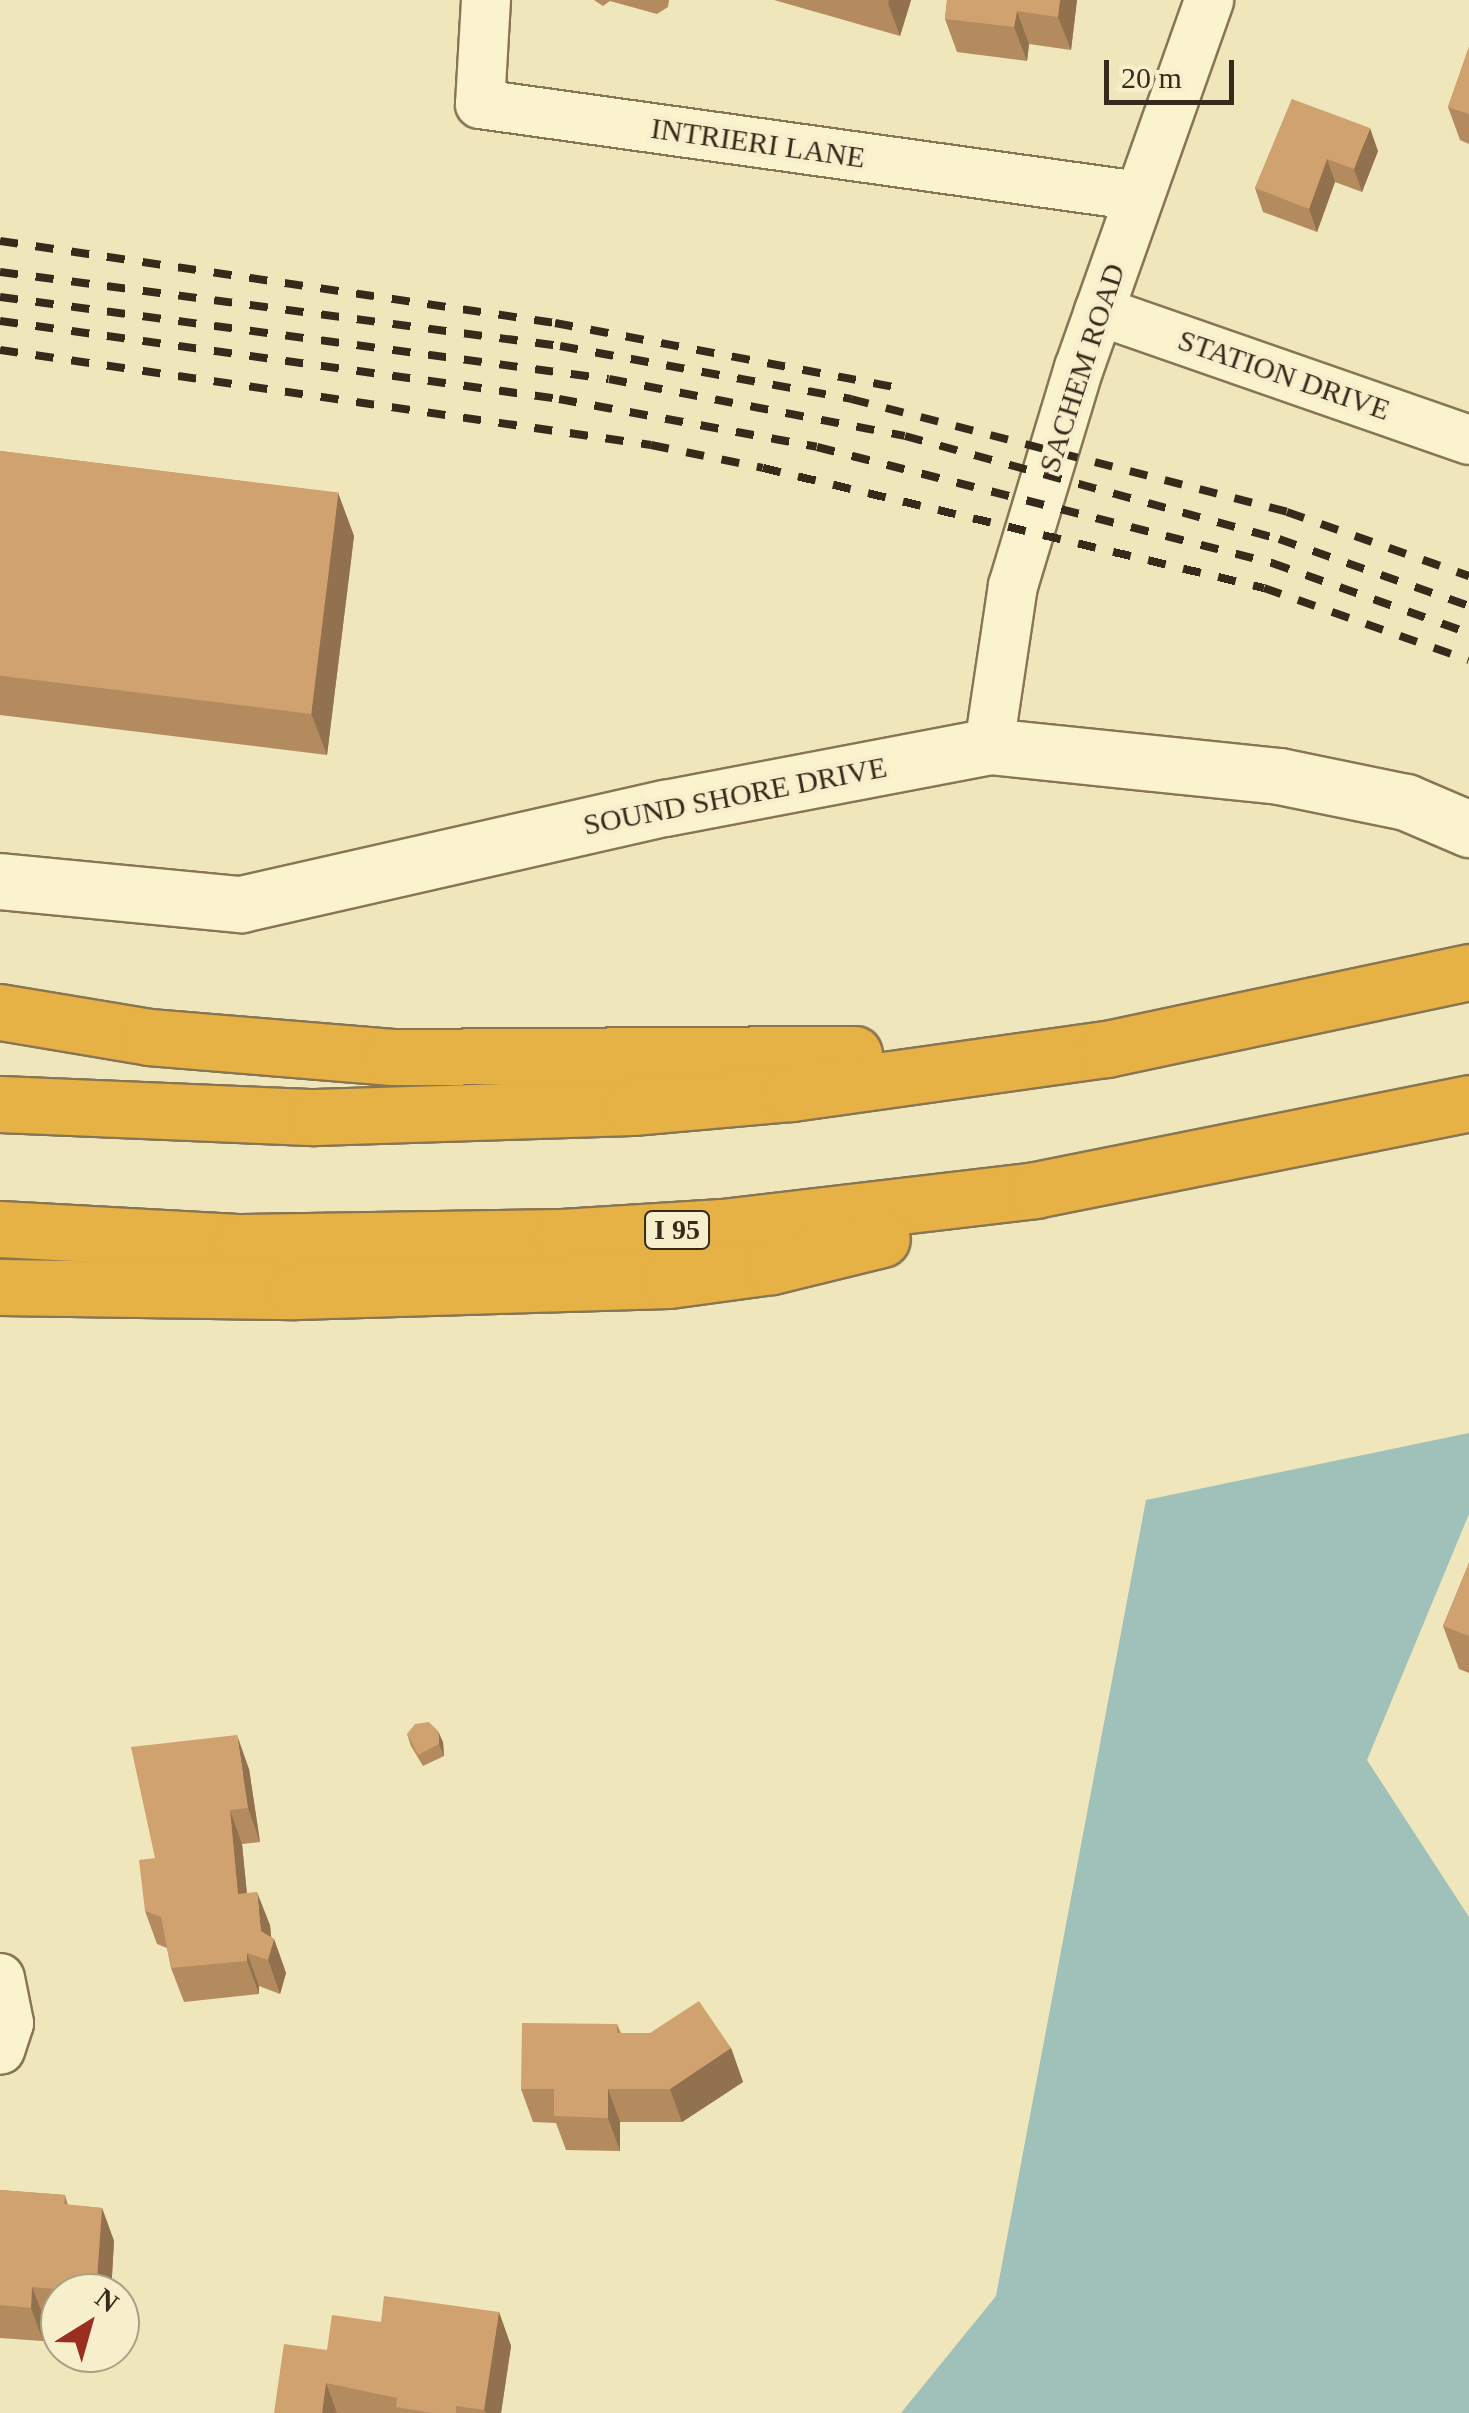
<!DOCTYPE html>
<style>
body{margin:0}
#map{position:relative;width:1469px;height:2413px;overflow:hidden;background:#f0e6bb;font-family:"Times New Roman",serif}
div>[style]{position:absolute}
.water>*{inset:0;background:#a0c0ba}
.roads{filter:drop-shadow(2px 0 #887554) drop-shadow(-2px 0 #887554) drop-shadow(0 2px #887554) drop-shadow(0 -2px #887554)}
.street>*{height:48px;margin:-24px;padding:0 24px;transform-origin:24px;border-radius:24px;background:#fbf2ce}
.secondary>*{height:55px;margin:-27.5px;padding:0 27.5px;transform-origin:27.5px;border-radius:27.5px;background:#fbf2ce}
.highway>*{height:55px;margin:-27.5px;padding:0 27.5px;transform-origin:27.5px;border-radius:27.5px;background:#e6b145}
.rail>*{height:8px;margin-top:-4px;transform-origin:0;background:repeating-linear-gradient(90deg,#362b1a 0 18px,transparent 0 36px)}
.wall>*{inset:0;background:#b38b5f}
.shaded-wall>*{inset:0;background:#92714e}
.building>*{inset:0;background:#d0a26f;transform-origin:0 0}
span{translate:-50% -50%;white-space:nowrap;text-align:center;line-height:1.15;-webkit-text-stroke:8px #f7efcb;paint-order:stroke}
.shield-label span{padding:2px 8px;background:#f7efcb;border:2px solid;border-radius:8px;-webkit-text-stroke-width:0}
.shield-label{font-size:28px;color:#362b1a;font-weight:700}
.street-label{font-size:30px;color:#362b1a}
.north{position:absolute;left:40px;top:2273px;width:100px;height:100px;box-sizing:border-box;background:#f7efcb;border:2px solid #aaa184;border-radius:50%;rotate:37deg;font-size:28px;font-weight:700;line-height:40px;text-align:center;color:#362b1a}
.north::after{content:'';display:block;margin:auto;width:35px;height:45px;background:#9a2e21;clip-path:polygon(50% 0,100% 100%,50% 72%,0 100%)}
.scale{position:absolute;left:1104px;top:60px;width:130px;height:45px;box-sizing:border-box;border:5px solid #362b1a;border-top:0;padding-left:12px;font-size:30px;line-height:35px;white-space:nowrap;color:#362b1a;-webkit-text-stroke:8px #f7efcb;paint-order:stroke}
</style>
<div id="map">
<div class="water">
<div style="clip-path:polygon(1469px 1433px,1469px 1514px,1367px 1760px,1469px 1917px,1469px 2413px,901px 2413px,996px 2296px,1146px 1500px)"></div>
</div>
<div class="roads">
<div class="street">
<div style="left:486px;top:0;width:104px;rotate:93.3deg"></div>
<div style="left:480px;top:104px;width:665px;rotate:7.95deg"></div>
<div style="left:1099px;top:311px;width:392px;rotate:19.2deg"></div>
<div style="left:989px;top:746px;width:162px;rotate:-81.5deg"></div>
<div style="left:1013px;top:586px;width:228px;rotate:-73.2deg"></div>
<div style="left:1079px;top:368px;width:390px;rotate:-70.5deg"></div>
<div style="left:0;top:1978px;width:46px;rotate:78.7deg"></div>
<div style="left:9px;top:2023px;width:28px;rotate:108deg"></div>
</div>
<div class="secondary">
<div style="left:0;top:881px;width:242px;rotate:5.5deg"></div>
<div style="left:241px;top:904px;width:435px;rotate:-12.8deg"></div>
<div style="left:665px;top:808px;width:330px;rotate:-10.8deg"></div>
<div style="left:989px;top:746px;width:292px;rotate:5.9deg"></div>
<div style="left:1279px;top:776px;width:130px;rotate:11.6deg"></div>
<div style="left:1406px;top:802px;width:69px;rotate:23.2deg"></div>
</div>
<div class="highway">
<div style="left:0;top:1012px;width:151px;rotate:9.5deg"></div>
<div style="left:149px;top:1037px;width:244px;rotate:4.7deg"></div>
<div style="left:392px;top:1057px;width:462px;rotate:-0.4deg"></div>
<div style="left:0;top:1104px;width:315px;rotate:2.4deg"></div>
<div style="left:315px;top:1117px;width:317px;rotate:-1.8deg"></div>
<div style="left:632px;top:1107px;width:161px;rotate:-5deg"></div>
<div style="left:792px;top:1093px;width:318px;rotate:-8deg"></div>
<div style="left:1107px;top:1049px;width:370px;rotate:-12deg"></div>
<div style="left:0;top:1229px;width:242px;rotate:3.1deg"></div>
<div style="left:242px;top:1242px;width:320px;rotate:-0.9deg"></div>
<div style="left:562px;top:1237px;width:160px;rotate:-3.6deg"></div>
<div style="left:722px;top:1227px;width:315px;rotate:-6.7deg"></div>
<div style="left:1035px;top:1190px;width:443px;rotate:-11.3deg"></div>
<div style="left:0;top:1287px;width:296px;rotate:0.8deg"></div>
<div style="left:296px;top:1291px;width:373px;rotate:-1.7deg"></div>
<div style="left:669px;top:1280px;width:104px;rotate:-7.7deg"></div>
<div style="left:772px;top:1266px;width:113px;rotate:-13.8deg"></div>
</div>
</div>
<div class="rail">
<div style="left:0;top:241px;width:561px;rotate:8.4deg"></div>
<div style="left:555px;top:323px;width:355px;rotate:10.7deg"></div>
<div style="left:0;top:272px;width:565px;rotate:7.53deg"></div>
<div style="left:560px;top:346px;width:296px;rotate:10.3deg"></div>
<div style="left:851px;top:399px;width:450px;rotate:14.5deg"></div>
<div style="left:1287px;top:512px;width:193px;rotate:19.4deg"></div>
<div style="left:0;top:297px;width:614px;rotate:7.67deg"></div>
<div style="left:609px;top:379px;width:301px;rotate:10.9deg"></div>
<div style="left:905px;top:436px;width:388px;rotate:15.4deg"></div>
<div style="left:1279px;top:539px;width:201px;rotate:19.4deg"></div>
<div style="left:0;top:321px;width:564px;rotate:7.94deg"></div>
<div style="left:559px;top:399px;width:262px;rotate:10.5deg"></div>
<div style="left:817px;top:447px;width:470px;rotate:14.3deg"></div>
<div style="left:1272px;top:563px;width:209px;rotate:19.6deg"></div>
<div style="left:0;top:350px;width:658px;rotate:8.3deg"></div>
<div style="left:651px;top:445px;width:114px;rotate:11.6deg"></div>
<div style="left:763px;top:468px;width:515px;rotate:13.47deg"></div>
<div style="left:1264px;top:588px;width:217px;rotate:19.4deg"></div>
</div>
<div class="wall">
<div style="clip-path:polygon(594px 0,669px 0,668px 7px,657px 14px,610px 1px,603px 6px)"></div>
<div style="clip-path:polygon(774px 0,911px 0,900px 36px)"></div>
<div style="clip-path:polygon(947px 0,1077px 0,1071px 50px,1029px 44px,1027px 61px,957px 52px,945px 19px)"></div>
<div style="clip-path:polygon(1469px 47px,1469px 144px,1460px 140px,1448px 107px)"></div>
<div style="clip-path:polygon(1292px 99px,1378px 151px,1362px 192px,1335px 182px,1317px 232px,1263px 212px,1255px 188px)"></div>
<div style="clip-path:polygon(0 451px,338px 493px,354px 536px,327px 755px,0 715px)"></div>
<div style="clip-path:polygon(1469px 1563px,1469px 1673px,1459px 1669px,1443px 1626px)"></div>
<div style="clip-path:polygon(407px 1734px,443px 1742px,444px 1756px,423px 1766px,411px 1746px)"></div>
<div style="clip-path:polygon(249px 1769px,260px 1842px,242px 1844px,247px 1893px,270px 1925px,271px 1937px,274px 1939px,286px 1973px,280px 1994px,259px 1986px,259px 1994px,184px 2002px,171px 1968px,167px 1948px,157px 1944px,145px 1911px,155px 1858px)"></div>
<div style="clip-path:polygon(617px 2024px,621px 2033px,731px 2048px,743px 2082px,682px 2122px,620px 2122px,620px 2151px,566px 2150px,556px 2123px,533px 2122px,521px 2089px)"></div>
<div style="clip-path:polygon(0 2190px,65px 2195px,68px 2205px,102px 2208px,114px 2241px,111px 2293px,60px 2293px,60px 2331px,57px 2322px,45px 2321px,43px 2341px,0 2338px)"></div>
<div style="clip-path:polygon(499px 2312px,511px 2346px,501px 2413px,274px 2413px,327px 2350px,381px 2322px)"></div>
</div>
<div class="shaded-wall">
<div style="clip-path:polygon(889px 0,911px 0,900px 36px,888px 3px)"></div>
<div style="clip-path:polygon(1060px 0,1077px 0,1071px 50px,1058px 17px)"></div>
<div style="clip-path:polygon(1017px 11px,1029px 44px,1027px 61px,1014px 27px)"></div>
<div style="clip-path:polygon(1370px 128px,1378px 151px,1362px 192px,1354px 169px)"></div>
<div style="clip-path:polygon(1327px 159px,1335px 182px,1317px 232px,1309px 209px)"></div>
<div style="clip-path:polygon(338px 493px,354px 536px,327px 755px,311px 713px)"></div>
<div style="clip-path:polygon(438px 1731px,443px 1742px,444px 1756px,439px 1744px)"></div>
<div style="clip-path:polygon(237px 1735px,249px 1769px,260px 1842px,248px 1808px)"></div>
<div style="clip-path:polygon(230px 1810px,242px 1844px,250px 1927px,238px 1894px)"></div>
<div style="clip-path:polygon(257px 1892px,270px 1925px,272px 1947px,274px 1939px,286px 1973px,280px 1994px,268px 1960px,261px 1931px)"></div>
<div style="clip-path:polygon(247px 1953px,259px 1986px,259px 1994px,247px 1961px)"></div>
<div style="clip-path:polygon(731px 2048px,743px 2082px,682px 2122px,670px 2089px)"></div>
<div style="clip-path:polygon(608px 2089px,620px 2122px,620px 2151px,608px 2118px)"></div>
<div style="clip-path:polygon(102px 2208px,114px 2241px,111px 2293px,96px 2293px)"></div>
<div style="clip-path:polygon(32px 2287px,45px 2321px,43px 2341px,31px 2308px)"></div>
<div style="clip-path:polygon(499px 2312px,511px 2346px,501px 2413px,486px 2413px,484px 2410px)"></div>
<div style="clip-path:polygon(326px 2383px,337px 2413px,322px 2413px)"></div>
</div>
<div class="building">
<div style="clip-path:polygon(947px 0,1060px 0,1058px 17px,1017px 11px,1014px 27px,945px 19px)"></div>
<div style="clip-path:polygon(1469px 47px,1469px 114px,1448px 107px)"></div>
<div style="clip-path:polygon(1292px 99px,1370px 128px,1354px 169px,1327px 159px,1309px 209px,1255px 188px)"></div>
<div style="left:0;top:451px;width:341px;height:223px;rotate:7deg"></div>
<div style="clip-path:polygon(1469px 1563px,1469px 1636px,1443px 1626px)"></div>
<div style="clip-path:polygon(429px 1722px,438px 1731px,439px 1744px,418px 1755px,407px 1734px,415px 1724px)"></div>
<div style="clip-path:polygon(237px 1735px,248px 1808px,230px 1810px,238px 1894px,257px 1892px,261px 1931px,274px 1939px,268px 1960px,247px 1953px,247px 1961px,171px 1968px,161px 1917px,145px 1911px,139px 1860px,155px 1858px,131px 1747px)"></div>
<div style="clip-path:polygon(699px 2001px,731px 2048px,670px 2089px,608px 2089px,608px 2118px,554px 2116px,554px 2089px,521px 2089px,522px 2023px,617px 2024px,617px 2033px,650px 2033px)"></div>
<div style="clip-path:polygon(0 2190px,65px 2195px,64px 2204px,102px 2208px,96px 2293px,60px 2293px,60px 2309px,52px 2308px,54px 2289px,32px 2287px,31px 2308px,0 2305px)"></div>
<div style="clip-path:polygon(384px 2296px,499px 2312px,484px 2410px,456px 2406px,456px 2413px,433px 2413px,396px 2407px,397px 2398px,326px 2383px,322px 2413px,274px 2413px,284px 2344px,327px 2350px,332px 2315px,381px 2322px)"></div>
</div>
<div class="shield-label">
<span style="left:677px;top:1230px">I 95</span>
</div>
<div class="street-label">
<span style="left:758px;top:143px;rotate:8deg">INTRIERI LANE</span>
<span style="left:1082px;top:368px;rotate:-72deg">SACHEM ROAD</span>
<span style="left:1284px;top:375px;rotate:19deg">STATION DRIVE</span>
<span style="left:735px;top:796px;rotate:-11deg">SOUND SHORE DRIVE</span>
</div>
<div class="north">N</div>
<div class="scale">20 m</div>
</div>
